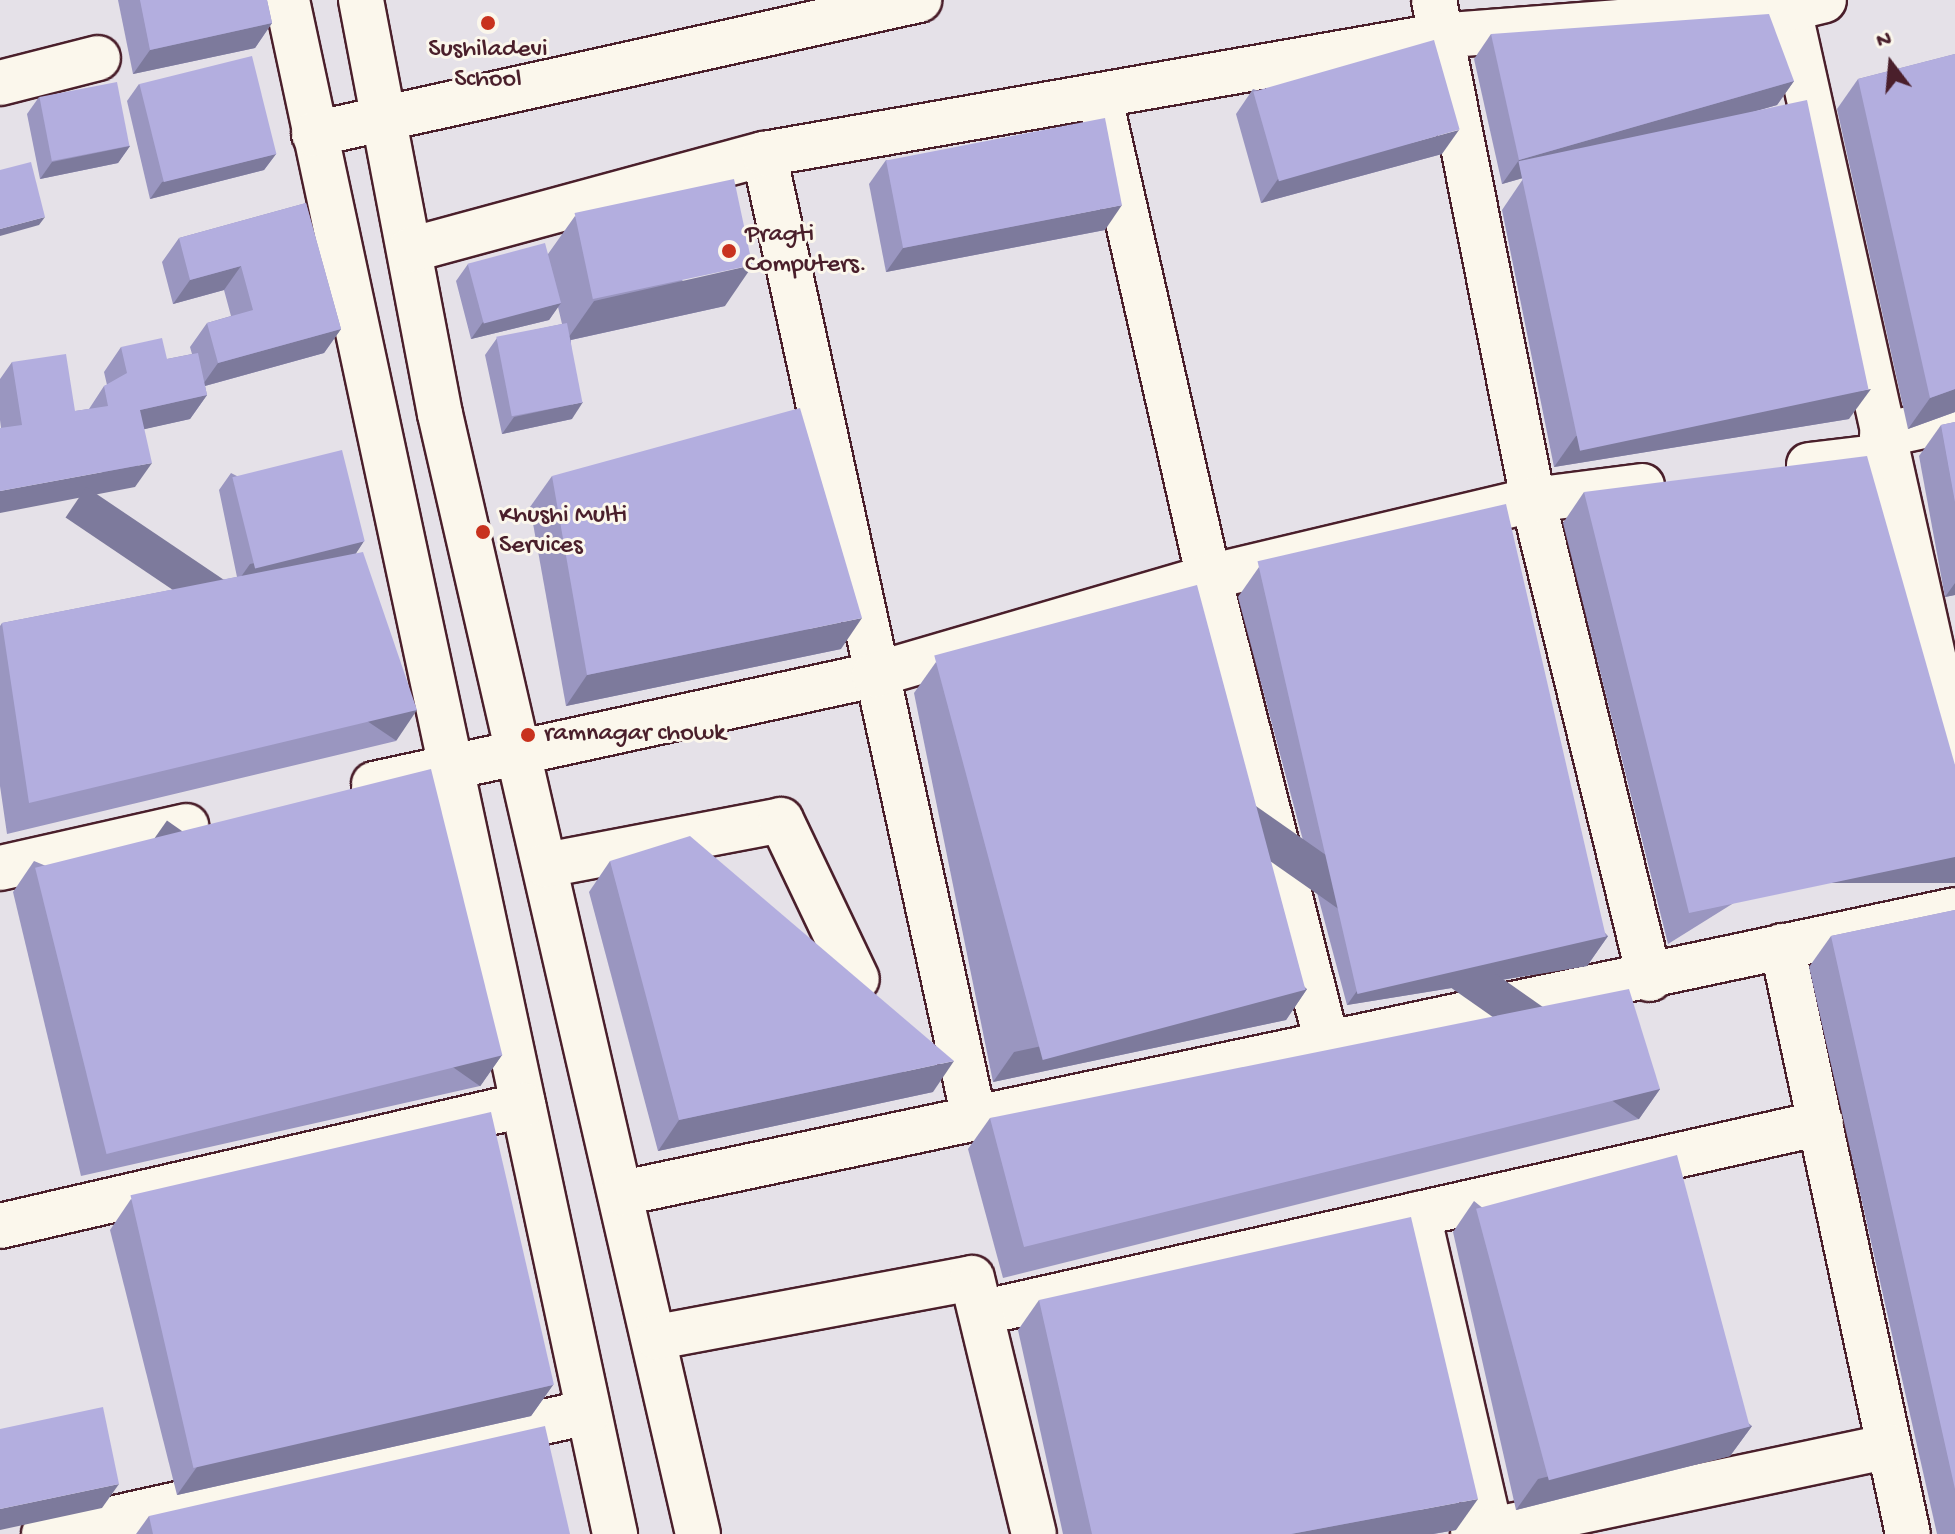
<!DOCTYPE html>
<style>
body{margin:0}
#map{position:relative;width:1955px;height:1534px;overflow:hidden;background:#e5e1e8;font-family:"Gochi Hand",sans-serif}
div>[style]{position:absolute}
.roads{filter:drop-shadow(2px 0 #4a1f2b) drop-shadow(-2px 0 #4a1f2b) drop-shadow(0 2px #4a1f2b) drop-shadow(0 -2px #4a1f2b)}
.minor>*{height:44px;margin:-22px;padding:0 22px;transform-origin:22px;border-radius:22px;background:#fbf7ec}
.wall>*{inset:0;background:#9a96c0}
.shaded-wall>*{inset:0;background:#7d7a9c;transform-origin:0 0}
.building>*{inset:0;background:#b3aedf;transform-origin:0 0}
.dots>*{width:22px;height:22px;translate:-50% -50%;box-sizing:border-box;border:4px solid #fbf7ec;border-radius:50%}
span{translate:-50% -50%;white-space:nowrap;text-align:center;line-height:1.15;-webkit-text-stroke:6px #fbf7ec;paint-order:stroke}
.poi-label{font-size:26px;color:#4a1f2b}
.left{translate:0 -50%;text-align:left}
.north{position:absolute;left:1851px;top:24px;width:80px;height:80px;-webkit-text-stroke:6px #fbf7ec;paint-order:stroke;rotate:344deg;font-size:22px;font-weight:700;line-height:32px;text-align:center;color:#4a1f2b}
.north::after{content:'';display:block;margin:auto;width:28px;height:36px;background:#4a1f2b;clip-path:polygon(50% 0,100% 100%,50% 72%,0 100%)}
</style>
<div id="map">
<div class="roads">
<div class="minor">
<div style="left:287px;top:0;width:1569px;rotate:77.93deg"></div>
<div style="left:361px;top:0;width:421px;rotate:79.2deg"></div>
<div style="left:440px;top:414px;width:1149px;rotate:77.03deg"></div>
<div style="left:1434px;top:0;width:510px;rotate:78.8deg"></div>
<div style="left:1533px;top:500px;width:493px;rotate:76.3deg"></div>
<div style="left:1787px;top:0;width:772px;rotate:77.44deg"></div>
<div style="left:0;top:83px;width:101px;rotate:-14.3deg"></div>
<div style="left:1100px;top:99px;width:490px;rotate:77.2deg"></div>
<div style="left:1209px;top:577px;width:483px;rotate:75.8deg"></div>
<div style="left:314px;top:134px;width:620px;rotate:-12.49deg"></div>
<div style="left:764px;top:154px;width:987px;rotate:77.71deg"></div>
<div style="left:410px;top:250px;width:367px;rotate:-15.2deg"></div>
<div style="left:764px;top:154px;width:683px;rotate:-9.94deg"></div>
<div style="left:1437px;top:36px;width:353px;rotate:-4.4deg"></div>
<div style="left:1789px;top:9px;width:36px;rotate:-14deg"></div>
<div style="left:1882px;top:435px;width:75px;rotate:-12.4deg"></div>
<div style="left:1809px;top:465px;width:78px;rotate:-6.7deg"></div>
<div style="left:374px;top:784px;width:512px;rotate:-12.3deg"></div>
<div style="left:874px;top:675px;width:349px;rotate:-16.3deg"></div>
<div style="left:1209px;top:577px;width:333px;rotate:-13.4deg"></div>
<div style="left:1533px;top:500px;width:110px;rotate:-7.3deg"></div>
<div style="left:546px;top:865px;width:239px;rotate:-10.8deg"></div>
<div style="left:781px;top:820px;width:176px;rotate:64.5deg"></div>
<div style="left:0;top:868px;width:191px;rotate:-12.7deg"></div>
<div style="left:1782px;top:946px;width:601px;rotate:77.91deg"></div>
<div style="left:623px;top:1193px;width:1362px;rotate:-11.99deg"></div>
<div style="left:1418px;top:1214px;width:328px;rotate:77.1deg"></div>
<div style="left:0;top:1226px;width:537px;rotate:-13.03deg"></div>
<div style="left:985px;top:1312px;width:857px;rotate:-12.74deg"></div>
<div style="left:657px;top:1337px;width:320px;rotate:-10.6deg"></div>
<div style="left:972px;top:1278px;width:263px;rotate:76.4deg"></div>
<div style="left:44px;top:1534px;width:558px;rotate:-12.64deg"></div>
<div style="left:1473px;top:1534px;width:425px;rotate:-11.9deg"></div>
</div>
</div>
<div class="wall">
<div style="clip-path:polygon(118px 0,267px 0,272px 23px,255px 48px,133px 74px)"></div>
<div style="clip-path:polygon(1491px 34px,1794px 81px,1777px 105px,1502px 184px,1474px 59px)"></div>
<div style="clip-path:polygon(1955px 54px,1955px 412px,1908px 429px,1837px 109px,1858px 79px)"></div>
<div style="clip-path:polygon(139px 84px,276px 154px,264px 170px,150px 199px,127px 101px)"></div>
<div style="clip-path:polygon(1253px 89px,1442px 154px,1261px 203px,1236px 114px)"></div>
<div style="clip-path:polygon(39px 97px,130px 146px,118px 163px,40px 179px,27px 114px)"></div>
<div style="clip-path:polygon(886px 160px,1105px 230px,886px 272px,869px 184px)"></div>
<div style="clip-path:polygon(1523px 179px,1849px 419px,1554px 467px,1502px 210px)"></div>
<div style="clip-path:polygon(306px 203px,341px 329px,324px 353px,205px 386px,207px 395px,190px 419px,144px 429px,135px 487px,1px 428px,0 420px,0 379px,12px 362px,75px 411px,89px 409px,104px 386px,107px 385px,104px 372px,121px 347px,167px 359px,192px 354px,190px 347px,207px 323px,231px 316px,224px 290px,173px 304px,162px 262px,179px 238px)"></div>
<div style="clip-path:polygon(575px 216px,725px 306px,571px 340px,572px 419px,502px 434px,485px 355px,497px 338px,562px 324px,558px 307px,549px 320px,471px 339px,456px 281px,468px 264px,548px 254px)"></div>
<div style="clip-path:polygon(1955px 422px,1955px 595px,1945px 597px,1919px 456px,1941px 425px)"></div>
<div style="clip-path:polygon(231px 473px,364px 541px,356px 553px,396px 741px,7px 834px,0 786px,0 626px,2px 623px,237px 577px,219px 490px)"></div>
<div style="clip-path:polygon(552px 476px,841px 649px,566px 706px,530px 507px)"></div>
<div style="clip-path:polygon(1584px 492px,1955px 765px,1668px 944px,1563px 523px)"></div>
<div style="clip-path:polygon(1259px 567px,1608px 936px,1587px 966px,1347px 1005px,1238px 597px)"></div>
<div style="clip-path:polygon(936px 662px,1307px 989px,1286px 1020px,993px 1082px,914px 693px)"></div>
<div style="clip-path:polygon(34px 861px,502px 1055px,480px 1086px,81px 1176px,13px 892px)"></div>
<div style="clip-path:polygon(610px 861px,933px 1092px,658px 1151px,589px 892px)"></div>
<div style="clip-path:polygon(1955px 910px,1955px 1534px,1937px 1534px,1809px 967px,1831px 936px)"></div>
<div style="clip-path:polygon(1660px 1089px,1639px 1119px,1003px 1278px,968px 1149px,990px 1118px)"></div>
<div style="clip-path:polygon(131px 1199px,553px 1385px,531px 1416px,177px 1495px,110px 1230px)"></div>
<div style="clip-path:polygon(1474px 1201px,1752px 1426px,1730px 1456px,1516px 1510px,1453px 1232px)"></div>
<div style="clip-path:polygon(1039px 1300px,1456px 1530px,1433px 1534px,1063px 1534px,1018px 1330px)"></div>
<div style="clip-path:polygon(149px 1516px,570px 1534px,136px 1534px)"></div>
</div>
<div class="shaded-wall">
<div style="clip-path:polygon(272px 23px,255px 48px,133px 74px,150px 50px)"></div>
<div style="clip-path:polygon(1794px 81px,1777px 105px,1502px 184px,1519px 160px)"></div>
<div style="clip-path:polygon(1459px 130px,1442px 154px,1261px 203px,1278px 179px)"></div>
<div style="clip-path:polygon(130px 146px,118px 163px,40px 179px,52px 162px)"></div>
<div style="clip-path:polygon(276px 154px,264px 170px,150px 199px,162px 182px)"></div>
<div style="clip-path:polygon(1122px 205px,1105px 230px,886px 272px,903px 248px)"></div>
<div style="clip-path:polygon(45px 217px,39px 225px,0 236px,0 229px)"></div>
<div style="clip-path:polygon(753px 265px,725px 306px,566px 341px,594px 301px)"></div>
<div style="clip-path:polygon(241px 266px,224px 290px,173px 304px,190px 280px)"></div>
<div style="clip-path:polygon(561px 303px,549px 320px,471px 339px,483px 322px)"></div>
<div style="clip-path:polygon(341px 329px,324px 353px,201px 387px,218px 363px)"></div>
<div style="clip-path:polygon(1871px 389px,1849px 419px,1554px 467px,1576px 436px)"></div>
<div style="clip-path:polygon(1955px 389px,1955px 412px,1908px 429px,1930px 398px)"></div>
<div style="clip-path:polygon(207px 395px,190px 419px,123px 434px,140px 410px)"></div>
<div style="clip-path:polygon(583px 402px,572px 419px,502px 434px,514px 417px)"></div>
<div style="clip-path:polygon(152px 463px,135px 487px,0 513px,0 491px)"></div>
<div style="clip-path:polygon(364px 541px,353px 558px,238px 581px,250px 564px)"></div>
<div style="clip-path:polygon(1955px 583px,1955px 595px,1945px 597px)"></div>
<div style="clip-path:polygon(862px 618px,841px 649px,566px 706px,587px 675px)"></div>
<div style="left:417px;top:710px;width:37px;height:399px;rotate:124deg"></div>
<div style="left:1955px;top:857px;width:26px;height:272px;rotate:90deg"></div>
<div style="clip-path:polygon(1608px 936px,1587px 966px,1347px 1005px,1369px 974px)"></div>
<div style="clip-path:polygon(1307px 989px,1286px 1020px,993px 1082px,1014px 1052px)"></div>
<div style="left:502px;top:1055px;width:38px;height:409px;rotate:125deg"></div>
<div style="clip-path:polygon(954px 1061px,933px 1092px,658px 1151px,679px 1120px)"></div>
<div style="left:1660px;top:1089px;width:37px;height:655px;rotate:125deg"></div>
<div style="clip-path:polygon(553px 1385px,531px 1416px,177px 1495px,199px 1464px)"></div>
<div style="clip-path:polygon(1752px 1426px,1730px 1456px,1516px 1510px,1538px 1479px)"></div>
<div style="clip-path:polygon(119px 1484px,102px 1508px,0 1530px,0 1509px)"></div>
<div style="clip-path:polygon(1478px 1499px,1456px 1530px,1433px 1534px,1291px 1534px)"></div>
</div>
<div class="building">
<div style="clip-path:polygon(140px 0,267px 0,272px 23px,150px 50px)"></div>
<div style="clip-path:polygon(1769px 14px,1794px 81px,1519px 160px,1491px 34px)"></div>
<div style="left:1434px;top:40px;width:93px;height:188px;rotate:74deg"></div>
<div style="clip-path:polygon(1955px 54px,1955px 389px,1930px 398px,1858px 79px)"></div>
<div style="left:252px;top:56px;width:101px;height:116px;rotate:76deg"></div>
<div style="left:117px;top:82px;width:65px;height:79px;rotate:79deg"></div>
<div style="left:1807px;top:100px;width:296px;height:295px;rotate:78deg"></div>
<div style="left:1105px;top:118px;width:89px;height:223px;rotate:79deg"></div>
<div style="clip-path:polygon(31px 162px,45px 217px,0 229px,0 170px)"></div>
<div style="left:734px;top:179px;width:88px;height:163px;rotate:78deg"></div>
<div style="clip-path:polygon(306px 203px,341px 329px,218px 363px,207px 323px,253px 310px,241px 266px,190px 280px,179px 238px)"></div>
<div style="left:545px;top:243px;width:62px;height:80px;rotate:75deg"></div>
<div style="left:567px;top:323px;width:81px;height:72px;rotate:79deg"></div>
<div style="clip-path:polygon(162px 338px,167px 359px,198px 353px,207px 395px,140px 410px,152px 463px,0 491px,0 428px,22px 425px,12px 362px,66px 354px,75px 411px,108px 406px,104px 386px,127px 373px,121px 347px)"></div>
<div style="clip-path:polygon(800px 408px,862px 618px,587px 675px,552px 476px)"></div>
<div style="clip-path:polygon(1955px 422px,1955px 502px,1941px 425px)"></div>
<div style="left:342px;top:450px;width:94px;height:113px;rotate:76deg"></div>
<div style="clip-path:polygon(1867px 456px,1955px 765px,1955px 857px,1689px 913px,1584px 492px)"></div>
<div style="left:1506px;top:504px;width:444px;height:255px;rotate:77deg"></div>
<div style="clip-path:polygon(363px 552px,417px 710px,29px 803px,2px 623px)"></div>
<div style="left:1197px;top:585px;width:419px;height:272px;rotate:75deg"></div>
<div style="left:431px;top:769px;width:295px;height:408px;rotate:76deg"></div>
<div style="clip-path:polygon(690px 836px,954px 1061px,679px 1120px,610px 861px)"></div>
<div style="clip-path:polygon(1955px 910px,1955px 1489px,1831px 936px)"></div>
<div style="clip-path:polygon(1629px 989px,1660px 1089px,1024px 1247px,990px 1118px)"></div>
<div style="left:491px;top:1112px;width:280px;height:370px;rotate:77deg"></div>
<div style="left:1677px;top:1155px;width:281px;height:208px;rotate:75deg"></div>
<div style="clip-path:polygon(1411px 1217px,1478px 1499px,1291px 1534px,1092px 1534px,1039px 1300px)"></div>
<div style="clip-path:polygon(103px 1407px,119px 1484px,0 1509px,0 1429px)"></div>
<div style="clip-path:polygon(545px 1426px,570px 1534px,153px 1534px,149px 1516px)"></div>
</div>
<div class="dots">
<div style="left:488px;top:23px;background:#c8321e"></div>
<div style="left:729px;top:251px;background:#c8321e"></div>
<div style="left:483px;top:532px;background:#c8321e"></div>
<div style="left:528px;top:735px;background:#c8321e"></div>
</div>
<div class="poi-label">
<span style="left:488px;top:66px">Sushiladevi<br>School</span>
<span class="left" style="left:745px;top:251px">Pragti<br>Computers.</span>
<span class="left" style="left:499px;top:532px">Khushi Multi<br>Services</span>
<span class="left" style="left:544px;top:735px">ramnagar chowk</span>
</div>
<div class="north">N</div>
</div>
